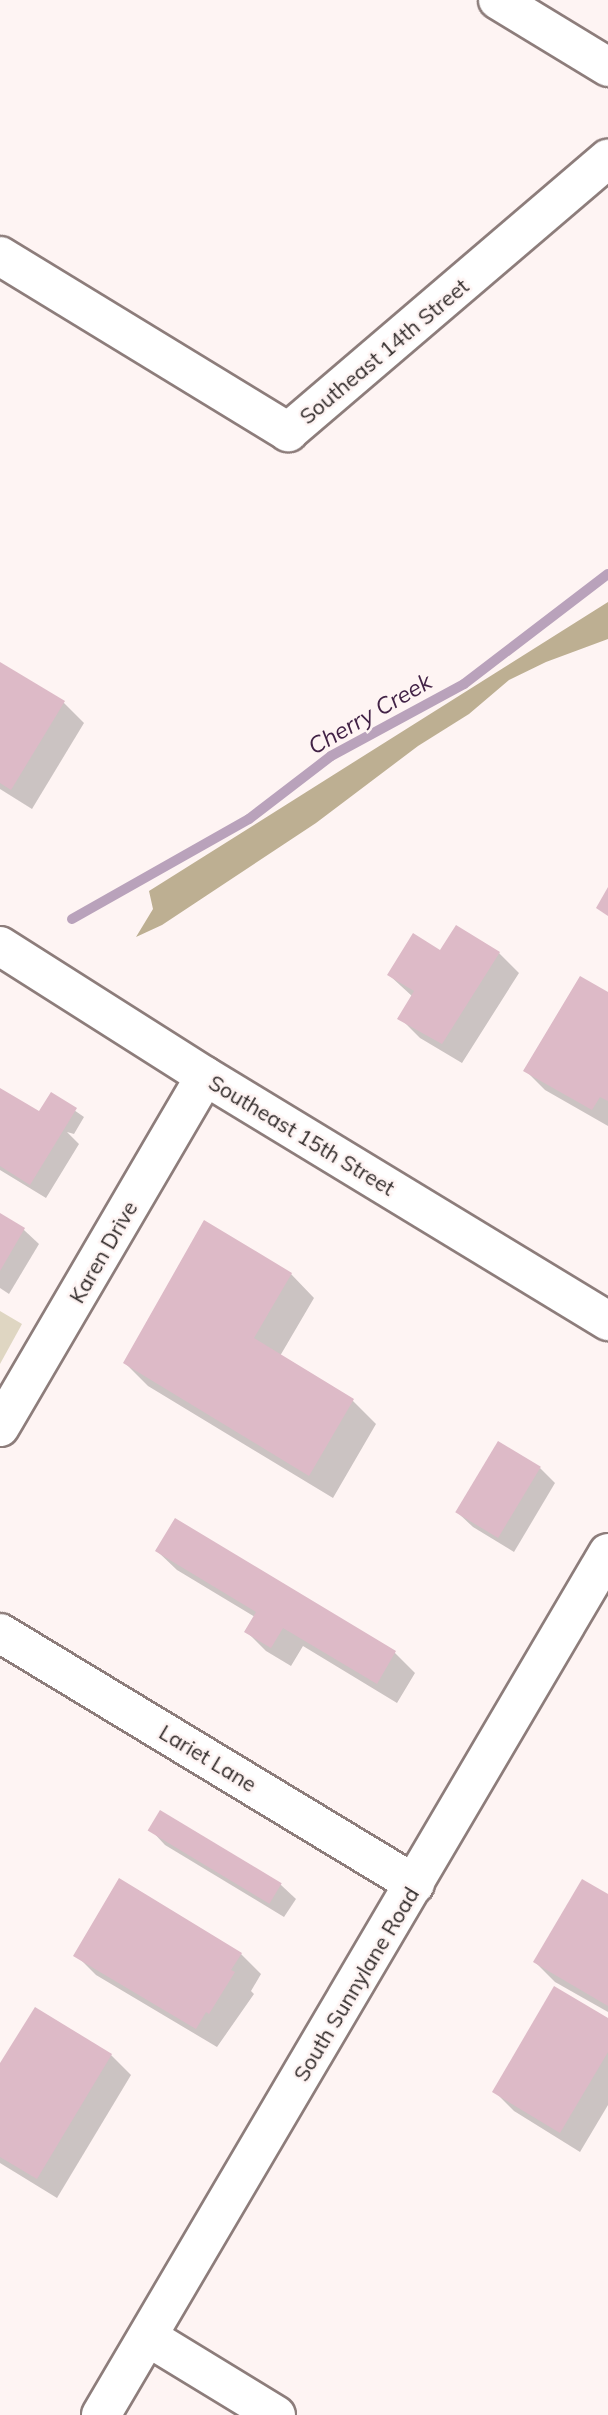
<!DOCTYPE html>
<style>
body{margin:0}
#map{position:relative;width:608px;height:2415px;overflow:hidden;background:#fef4f3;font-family:Mulish,sans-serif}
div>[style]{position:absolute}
.green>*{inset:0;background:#dfd6c2}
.forest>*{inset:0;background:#bdaf92}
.shadow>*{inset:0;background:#0003}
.stream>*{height:10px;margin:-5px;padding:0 5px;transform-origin:5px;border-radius:5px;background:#b9a2bb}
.building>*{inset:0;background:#ddbac7;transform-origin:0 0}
.roads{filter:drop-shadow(2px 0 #8d7d7b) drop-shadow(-2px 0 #8d7d7b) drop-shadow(0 2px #8d7d7b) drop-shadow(0 -2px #8d7d7b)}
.minor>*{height:38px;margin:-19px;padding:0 19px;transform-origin:19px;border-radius:19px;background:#fff}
.secondary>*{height:38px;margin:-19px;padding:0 19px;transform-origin:19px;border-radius:19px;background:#fff}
span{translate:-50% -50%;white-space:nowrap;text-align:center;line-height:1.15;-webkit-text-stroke:5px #fef4f3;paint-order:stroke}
.street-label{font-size:21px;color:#302a29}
.water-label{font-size:23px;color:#422246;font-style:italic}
</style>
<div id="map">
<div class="green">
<div style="clip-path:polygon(0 1311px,22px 1324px,0 1364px)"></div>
</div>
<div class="forest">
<div style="clip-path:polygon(608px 602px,608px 639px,546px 662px,509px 680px,469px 714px,418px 746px,316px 823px,162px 925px,136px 937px,153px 909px,149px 891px)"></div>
</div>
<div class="shadow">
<div style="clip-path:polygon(0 664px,64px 703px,84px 723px,32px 809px,0 789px)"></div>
<div style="clip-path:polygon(441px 953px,499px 953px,519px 973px,462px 1063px,420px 1038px,400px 1018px,413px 997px,389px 975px)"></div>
<div style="clip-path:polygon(608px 994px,608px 1126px,545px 1090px,525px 1070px)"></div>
<div style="clip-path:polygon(0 1090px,47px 1119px,51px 1094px,84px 1117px,74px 1134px,67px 1132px,79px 1144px,46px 1198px,0 1170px)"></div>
<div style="clip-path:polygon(0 1215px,24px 1230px,39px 1244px,9px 1294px,0 1288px)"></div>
<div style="clip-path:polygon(291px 1274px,314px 1298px,280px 1356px,353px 1401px,376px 1424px,333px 1498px,148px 1386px,125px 1363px)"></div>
<div style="clip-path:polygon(540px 1468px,555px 1483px,514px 1552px,473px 1527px,458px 1513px)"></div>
<div style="clip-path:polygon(175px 1520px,395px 1653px,415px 1673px,397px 1703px,303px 1646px,291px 1666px,266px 1651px,246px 1631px,255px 1617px,177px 1570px,157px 1551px)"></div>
<div style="clip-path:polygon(160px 1812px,281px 1885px,296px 1899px,284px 1917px,165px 1845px,151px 1830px)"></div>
<div style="clip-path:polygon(120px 1880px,241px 1954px,261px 1974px,251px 1991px,254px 1994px,217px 2047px,96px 1975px,76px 1955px)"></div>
<div style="clip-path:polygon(608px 1896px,608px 2012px,555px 1982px,535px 1962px)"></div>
<div style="clip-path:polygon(35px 2009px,111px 2055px,131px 2075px,57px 2198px,0 2163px,0 2067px)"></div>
<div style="clip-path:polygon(608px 2020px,608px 2105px,580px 2152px,514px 2111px,494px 2091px)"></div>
</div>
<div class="stream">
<div style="left:72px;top:919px;width:203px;rotate:-29.5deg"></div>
<div style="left:249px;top:819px;width:103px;rotate:-37.5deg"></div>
<div style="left:331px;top:756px;width:151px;rotate:-28.4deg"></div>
<div style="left:464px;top:684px;width:181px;rotate:-37.4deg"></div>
</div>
<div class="building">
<div style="clip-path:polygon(0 662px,65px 701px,11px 790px,0 783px)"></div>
<div style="clip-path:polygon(608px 887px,608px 916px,596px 908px)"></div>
<div style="clip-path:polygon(456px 925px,500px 952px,442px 1044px,397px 1019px,414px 991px,387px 975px,413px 933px,440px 950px)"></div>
<div style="clip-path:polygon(580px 976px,608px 992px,608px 1101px,600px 1097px,592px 1110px,523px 1071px)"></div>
<div style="clip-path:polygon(0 1088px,39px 1111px,51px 1092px,77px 1108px,30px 1185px,0 1166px)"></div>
<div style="clip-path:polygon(0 1213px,25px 1228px,0 1271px)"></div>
<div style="clip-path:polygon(204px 1220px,292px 1273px,254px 1338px,354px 1399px,309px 1476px,123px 1363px)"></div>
<div style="left:498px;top:1441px;width:50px;height:83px;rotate:31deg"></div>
<div style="clip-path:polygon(175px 1518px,396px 1651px,377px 1684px,283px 1628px,271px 1648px,244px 1632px,256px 1612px,155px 1551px)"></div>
<div style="left:160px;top:1810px;width:142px;height:24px;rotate:31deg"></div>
<div style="clip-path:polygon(119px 1878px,242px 1953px,231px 1970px,235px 1972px,209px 2014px,206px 2012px,196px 2029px,73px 1956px)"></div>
<div style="clip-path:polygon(582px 1879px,608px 1894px,608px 2006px,533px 1962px)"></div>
<div style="clip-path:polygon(554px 1986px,608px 2018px,608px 2052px,560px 2133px,492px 2092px)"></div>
<div style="clip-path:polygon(35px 2007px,112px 2054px,37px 2179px,0 2157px,0 2063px)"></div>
</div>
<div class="roads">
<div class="minor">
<div style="left:498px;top:0;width:129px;rotate:31.3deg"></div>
<div style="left:0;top:256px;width:338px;rotate:31.4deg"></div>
<div style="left:288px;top:432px;width:421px;rotate:-40.5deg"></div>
<div style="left:0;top:1427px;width:406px;rotate:-59.7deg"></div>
<div style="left:0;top:1633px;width:485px;rotate:31.2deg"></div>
<div style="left:148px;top:2337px;width:150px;rotate:31.4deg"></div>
</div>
<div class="secondary">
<div style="left:0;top:946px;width:243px;rotate:32.4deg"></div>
<div style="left:205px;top:1076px;width:472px;rotate:31.3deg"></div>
<div style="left:101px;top:2415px;width:1000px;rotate:-59.54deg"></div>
</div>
</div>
<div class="street-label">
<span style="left:384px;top:351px;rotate:-40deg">Southeast 14th Street</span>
<span style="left:302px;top:1135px;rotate:31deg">Southeast 15th Street</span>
<span style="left:103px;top:1252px;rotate:-60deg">Karen Drive</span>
<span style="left:208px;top:1758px;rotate:31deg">Lariet Lane</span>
<span style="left:356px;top:1984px;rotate:-59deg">South Sunnylane Road</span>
</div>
<div class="water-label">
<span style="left:370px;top:714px;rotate:-30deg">Cherry Creek</span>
</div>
</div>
